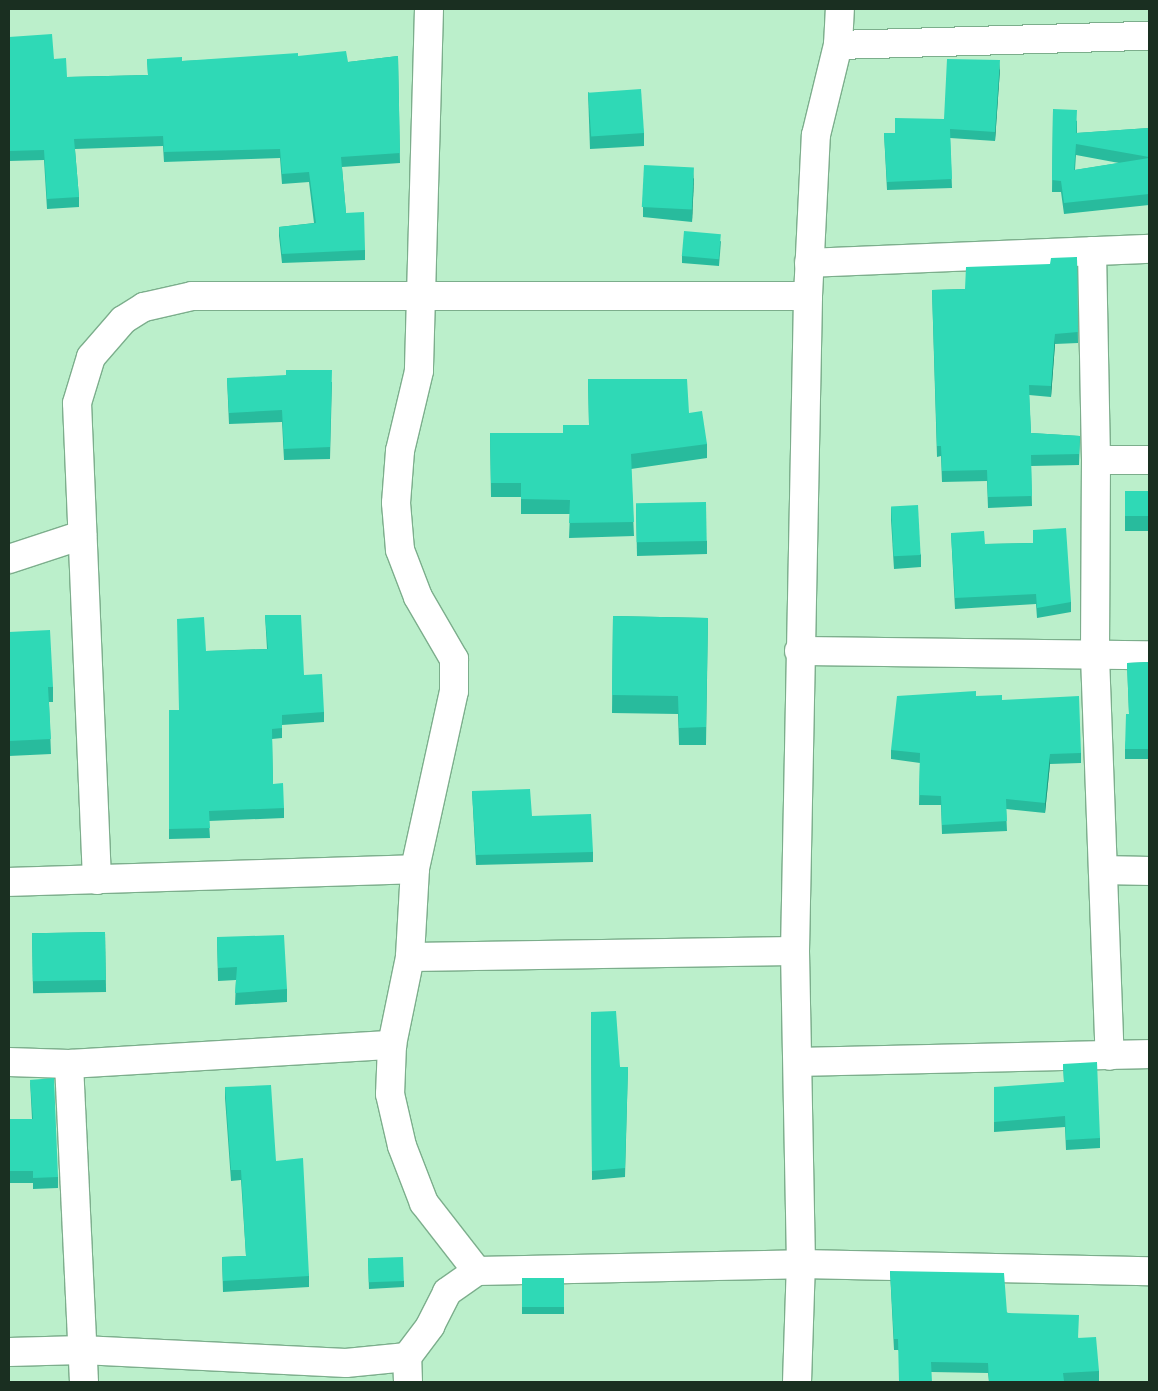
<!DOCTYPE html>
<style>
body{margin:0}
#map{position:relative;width:1158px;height:1391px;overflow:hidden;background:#bbefcb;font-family:Jost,sans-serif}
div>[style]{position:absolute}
.roads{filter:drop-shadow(1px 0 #7cae8c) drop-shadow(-1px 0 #7cae8c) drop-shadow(0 1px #7cae8c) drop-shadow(0 -1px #7cae8c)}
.minor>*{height:28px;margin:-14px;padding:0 14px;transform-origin:14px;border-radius:14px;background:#fff}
.wall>*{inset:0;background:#28bb9d;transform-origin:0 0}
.shaded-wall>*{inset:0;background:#21987f}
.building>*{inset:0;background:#2fd9b6;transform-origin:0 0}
span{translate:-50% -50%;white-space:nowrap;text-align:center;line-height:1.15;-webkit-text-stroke:4.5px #fff;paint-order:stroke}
.frame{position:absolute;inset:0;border:10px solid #1a2f21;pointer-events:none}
</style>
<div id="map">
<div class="roads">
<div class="minor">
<div style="left:429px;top:9px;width:362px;rotate:91.6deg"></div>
<div style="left:419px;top:371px;width:82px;rotate:103.4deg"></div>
<div style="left:400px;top:451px;width:52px;rotate:94.4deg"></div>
<div style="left:396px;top:503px;width:47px;rotate:85.1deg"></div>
<div style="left:400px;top:550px;width:50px;rotate:69deg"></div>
<div style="left:418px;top:597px;width:72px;rotate:59.9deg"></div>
<div style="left:454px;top:659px;width:32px;rotate:90deg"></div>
<div style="left:454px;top:691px;width:182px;rotate:102.4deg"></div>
<div style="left:415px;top:869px;width:88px;rotate:93.3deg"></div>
<div style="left:410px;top:957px;width:90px;rotate:101.6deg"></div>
<div style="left:392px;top:1045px;width:49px;rotate:92.3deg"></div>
<div style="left:390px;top:1094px;width:53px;rotate:77deg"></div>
<div style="left:402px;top:1146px;width:61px;rotate:68.9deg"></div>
<div style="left:424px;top:1203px;width:86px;rotate:52.1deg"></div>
<div style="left:838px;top:45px;width:311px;rotate:-1.7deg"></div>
<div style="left:1092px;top:251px;width:209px;rotate:88.9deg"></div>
<div style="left:1096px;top:460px;width:196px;rotate:90.3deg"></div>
<div style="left:1095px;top:656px;width:400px;rotate:87.9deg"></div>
<div style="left:809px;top:263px;width:340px;rotate:-2.4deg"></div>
<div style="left:1096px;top:460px;width:53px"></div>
<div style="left:9px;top:559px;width:77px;rotate:-18.2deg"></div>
<div style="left:799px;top:651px;width:350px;rotate:0.7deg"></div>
<div style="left:1103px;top:870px;width:46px;rotate:1.2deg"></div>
<div style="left:97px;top:880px;width:477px;rotate:-92.4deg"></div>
<div style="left:77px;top:403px;width:48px;rotate:-73.1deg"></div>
<div style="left:91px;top:357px;width:49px;rotate:-49.1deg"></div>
<div style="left:123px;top:320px;width:25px;rotate:-32deg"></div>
<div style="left:144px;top:307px;width:49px;rotate:-12.9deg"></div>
<div style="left:192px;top:296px;width:616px"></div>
<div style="left:9px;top:882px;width:406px;rotate:-1.8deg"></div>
<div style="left:410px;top:957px;width:385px;rotate:-0.9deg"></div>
<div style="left:9px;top:1062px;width:60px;rotate:1.9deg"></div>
<div style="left:69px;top:1064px;width:324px;rotate:-3.4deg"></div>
<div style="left:799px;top:1062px;width:350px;rotate:-1.3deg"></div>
<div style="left:69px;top:1064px;width:318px;rotate:87.3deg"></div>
<div style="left:9px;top:1352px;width:73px;rotate:-1.6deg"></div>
<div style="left:82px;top:1350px;width:264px;rotate:2.8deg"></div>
<div style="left:346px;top:1363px;width:61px;rotate:-5.6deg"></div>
<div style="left:408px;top:1382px;width:25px;rotate:-92deg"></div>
<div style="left:407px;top:1357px;width:39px;rotate:-53deg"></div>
<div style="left:430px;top:1326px;width:38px;rotate:-63deg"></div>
<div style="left:447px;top:1292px;width:37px;rotate:-35deg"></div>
<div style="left:477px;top:1271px;width:324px;rotate:-1.2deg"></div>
<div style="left:801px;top:1264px;width:348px;rotate:1.2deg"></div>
<div style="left:797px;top:1382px;width:118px;rotate:-88.1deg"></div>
<div style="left:801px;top:1264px;width:313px;rotate:-91.1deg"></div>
<div style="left:795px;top:951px;width:655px;rotate:-88.86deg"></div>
<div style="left:808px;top:296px;width:161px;rotate:-87.2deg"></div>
<div style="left:816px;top:135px;width:93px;rotate:-76.3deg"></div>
<div style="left:838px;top:45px;width:36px;rotate:-87deg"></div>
</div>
</div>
<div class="wall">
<div style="clip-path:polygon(9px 37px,54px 59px,67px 77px,148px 75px,147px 59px,182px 61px,298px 56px,348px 62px,398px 56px,400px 163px,342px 167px,346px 213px,365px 250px,365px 260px,282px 263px,279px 236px,279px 227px,314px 223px,309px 182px,282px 184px,280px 158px,164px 162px,163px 146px,75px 149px,79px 197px,79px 207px,47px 209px,44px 160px,9px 161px)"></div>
<div style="clip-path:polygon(1000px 69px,995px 141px,950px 138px,952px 188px,887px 190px,884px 133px,895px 133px,944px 119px)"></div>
<div style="clip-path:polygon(588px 92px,644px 133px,644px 146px,590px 149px)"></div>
<div style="clip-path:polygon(evenodd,1053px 109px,1077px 121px,1077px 133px,1149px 128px,1149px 205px,1064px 214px,1061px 192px,1052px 192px,1053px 109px,1076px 155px,1119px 163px,1075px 170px,1076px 155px)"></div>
<div style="clip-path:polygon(694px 178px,692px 222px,643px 217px,643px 207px)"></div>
<div style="clip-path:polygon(721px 241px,719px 266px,682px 263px,682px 256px)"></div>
<div style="clip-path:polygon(1077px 257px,1078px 343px,1055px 344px,1051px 397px,1029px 395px,1031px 433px,1080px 436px,1079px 465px,1031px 466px,1032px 506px,988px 508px,987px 481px,942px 482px,941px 456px,937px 457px,932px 290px,965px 289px)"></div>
<div style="clip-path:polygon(227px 378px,332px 382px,330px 459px,284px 460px,282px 422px,229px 424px)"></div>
<div style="clip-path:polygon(588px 379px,689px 413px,707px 444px,707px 458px,631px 469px,634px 536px,569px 538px,570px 514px,521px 514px,521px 497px,491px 497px,490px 433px,563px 433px,589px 425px)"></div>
<div style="left:1125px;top:491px;width:24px;height:40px"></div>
<div style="clip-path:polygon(636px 504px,707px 541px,707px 554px,637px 556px)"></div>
<div style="clip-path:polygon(891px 507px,921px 555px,921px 567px,894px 569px,891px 520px)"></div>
<div style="clip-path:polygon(1033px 530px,1071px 602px,1071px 612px,1037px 618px,1036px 604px,955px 609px,951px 533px,985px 544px,1033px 543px)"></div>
<div style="clip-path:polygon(265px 615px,304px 675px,324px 712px,324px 722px,282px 725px,282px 738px,272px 739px,273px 784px,284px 808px,284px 818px,209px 821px,210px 838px,169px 839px,169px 710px,179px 710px,206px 651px,267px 649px)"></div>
<div style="clip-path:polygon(613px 616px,708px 618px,706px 745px,679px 745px,678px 714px,612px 713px)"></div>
<div style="clip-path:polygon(9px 632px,53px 687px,53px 702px,49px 702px,51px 754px,9px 756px)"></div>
<div style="clip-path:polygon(1149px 662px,1149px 759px,1125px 759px,1125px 749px,1129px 714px,1127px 663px)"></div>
<div style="clip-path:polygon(976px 696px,1002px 700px,1081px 753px,1081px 763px,1050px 764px,1045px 813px,1006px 809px,1007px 831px,942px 834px,941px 805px,919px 805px,920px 763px,891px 759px,891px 750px)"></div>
<div style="clip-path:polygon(472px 791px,532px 816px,593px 852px,593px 862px,476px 865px)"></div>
<div style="left:105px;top:932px;width:60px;height:73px;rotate:89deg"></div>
<div style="clip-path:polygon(217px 937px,287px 989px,287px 1002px,235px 1005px,236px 980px,218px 981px)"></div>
<div style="clip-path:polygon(591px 1012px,620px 1067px,628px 1067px,625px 1177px,592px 1180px)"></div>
<div style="clip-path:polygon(1063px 1064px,1100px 1138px,1100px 1148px,1066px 1150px,1065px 1127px,994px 1132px,994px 1122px,1064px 1082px)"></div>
<div style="clip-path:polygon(30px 1080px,58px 1177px,58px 1188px,33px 1189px,33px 1183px,9px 1183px,9px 1119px,32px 1119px)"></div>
<div style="clip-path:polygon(225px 1087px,276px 1161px,309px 1276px,309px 1287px,223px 1292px,222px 1257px,246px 1256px,241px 1180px,231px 1181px,225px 1098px)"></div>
<div style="clip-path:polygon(368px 1258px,404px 1281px,404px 1287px,369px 1289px)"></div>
<div style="clip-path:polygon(890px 1271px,1079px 1338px,1099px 1371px,1099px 1381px,1080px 1382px,989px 1382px,988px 1373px,931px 1372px,898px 1350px,894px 1350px)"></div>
<div style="left:564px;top:1278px;width:36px;height:42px;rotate:90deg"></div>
</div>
<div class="shaded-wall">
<div style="clip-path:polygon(1000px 60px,1000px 69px,995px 141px,995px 132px)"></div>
<div style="clip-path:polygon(694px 168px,694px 178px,692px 222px,692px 212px)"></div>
<div style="clip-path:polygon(1055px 334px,1055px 344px,1051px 397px,1051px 386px)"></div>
<div style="clip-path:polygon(1050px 754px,1050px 764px,1045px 813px,1045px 803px)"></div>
</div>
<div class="building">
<div style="clip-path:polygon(52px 34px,54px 59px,66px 58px,67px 77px,148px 75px,147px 59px,182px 57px,182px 61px,298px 53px,298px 56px,346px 51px,348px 62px,398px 56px,400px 153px,341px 157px,346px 213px,364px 212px,365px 250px,282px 254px,279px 227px,316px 223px,309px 172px,282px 174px,280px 149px,164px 152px,163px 136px,74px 139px,79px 197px,47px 199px,44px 150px,9px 151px,9px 37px)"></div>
<div style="clip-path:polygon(947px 59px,1000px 60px,995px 132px,950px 129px,952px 179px,887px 182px,884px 133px,895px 133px,895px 118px,944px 119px)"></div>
<div style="left:641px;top:89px;width:44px;height:53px;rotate:86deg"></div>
<div style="clip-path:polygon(1053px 109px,1077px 110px,1076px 133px,1149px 128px,1149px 157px,1076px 144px,1074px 170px,1149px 158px,1149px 194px,1064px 203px,1061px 181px,1052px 180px)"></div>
<div style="left:644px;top:165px;width:50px;height:42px;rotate:3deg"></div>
<div style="left:684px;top:231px;width:37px;height:25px;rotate:5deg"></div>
<div style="clip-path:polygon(1077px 257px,1078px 332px,1055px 334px,1051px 386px,1029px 385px,1031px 433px,1080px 436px,1079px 454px,1031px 455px,1032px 496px,988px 497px,987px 470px,942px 471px,941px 446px,937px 446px,932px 290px,965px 289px,966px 267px,1050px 264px,1051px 258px)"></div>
<div style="clip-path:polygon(286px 370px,332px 370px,330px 447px,284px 449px,282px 410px,229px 413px,227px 378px,286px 375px)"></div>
<div style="clip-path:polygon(588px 379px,687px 379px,689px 413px,702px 411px,707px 444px,631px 454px,634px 522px,569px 523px,570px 500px,521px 499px,521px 483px,491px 483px,490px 433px,563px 433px,563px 425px,589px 425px)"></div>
<div style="left:1125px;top:491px;width:24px;height:25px"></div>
<div style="left:706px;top:502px;width:39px;height:70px;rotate:89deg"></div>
<div style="left:918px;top:505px;width:50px;height:27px;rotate:87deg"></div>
<div style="clip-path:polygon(1066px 528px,1071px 602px,1037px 608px,1036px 594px,955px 598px,951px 533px,984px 531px,985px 544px,1033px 543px,1033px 530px)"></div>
<div style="clip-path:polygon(265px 615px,301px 615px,304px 675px,322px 674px,324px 712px,282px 715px,282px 728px,272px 729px,273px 784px,283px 783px,284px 808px,209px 811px,210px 828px,169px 829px,169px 710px,179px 710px,177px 619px,204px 617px,206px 651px,268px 649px)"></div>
<div style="clip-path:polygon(613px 616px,708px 618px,706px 727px,679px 728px,678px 696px,612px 695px)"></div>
<div style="clip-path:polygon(50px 630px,53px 687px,48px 687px,51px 739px,9px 741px,9px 632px)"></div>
<div style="clip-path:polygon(1149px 662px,1149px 749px,1125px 749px,1126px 714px,1129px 714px,1127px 663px)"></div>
<div style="clip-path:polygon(976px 691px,976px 696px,1002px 695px,1002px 700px,1079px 696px,1081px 753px,1050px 754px,1045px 803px,1006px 799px,1007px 821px,942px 825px,941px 796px,919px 795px,920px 753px,891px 750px,897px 696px)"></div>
<div style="clip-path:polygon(530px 789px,532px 816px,591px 814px,593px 852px,476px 855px,472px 791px)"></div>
<div style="left:105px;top:932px;width:48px;height:73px;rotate:89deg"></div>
<div style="clip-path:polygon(284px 935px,287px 989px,235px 993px,237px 967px,218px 968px,217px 937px)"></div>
<div style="clip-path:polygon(616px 1011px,620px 1067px,628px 1067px,625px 1168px,592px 1171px,591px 1012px)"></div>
<div style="clip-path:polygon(1097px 1062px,1100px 1138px,1066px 1140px,1065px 1116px,994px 1122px,994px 1087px,1064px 1082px,1063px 1064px)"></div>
<div style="clip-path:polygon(54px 1078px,58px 1177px,33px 1178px,33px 1171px,9px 1171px,9px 1119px,33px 1119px,30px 1080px)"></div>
<div style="clip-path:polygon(271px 1085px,276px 1161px,303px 1158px,309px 1276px,223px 1281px,222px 1257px,246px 1256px,241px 1170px,231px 1170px,225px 1087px)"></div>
<div style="left:403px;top:1257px;width:24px;height:35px;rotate:88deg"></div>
<div style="clip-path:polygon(890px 1271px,1004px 1273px,1007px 1313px,1079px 1315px,1078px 1338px,1096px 1337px,1099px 1371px,1063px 1373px,1064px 1381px,1050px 1382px,989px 1382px,988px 1363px,931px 1362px,932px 1382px,899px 1382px,898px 1339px,894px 1339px)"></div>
<div style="left:564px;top:1278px;width:29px;height:42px;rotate:90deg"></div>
</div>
<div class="frame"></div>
</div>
